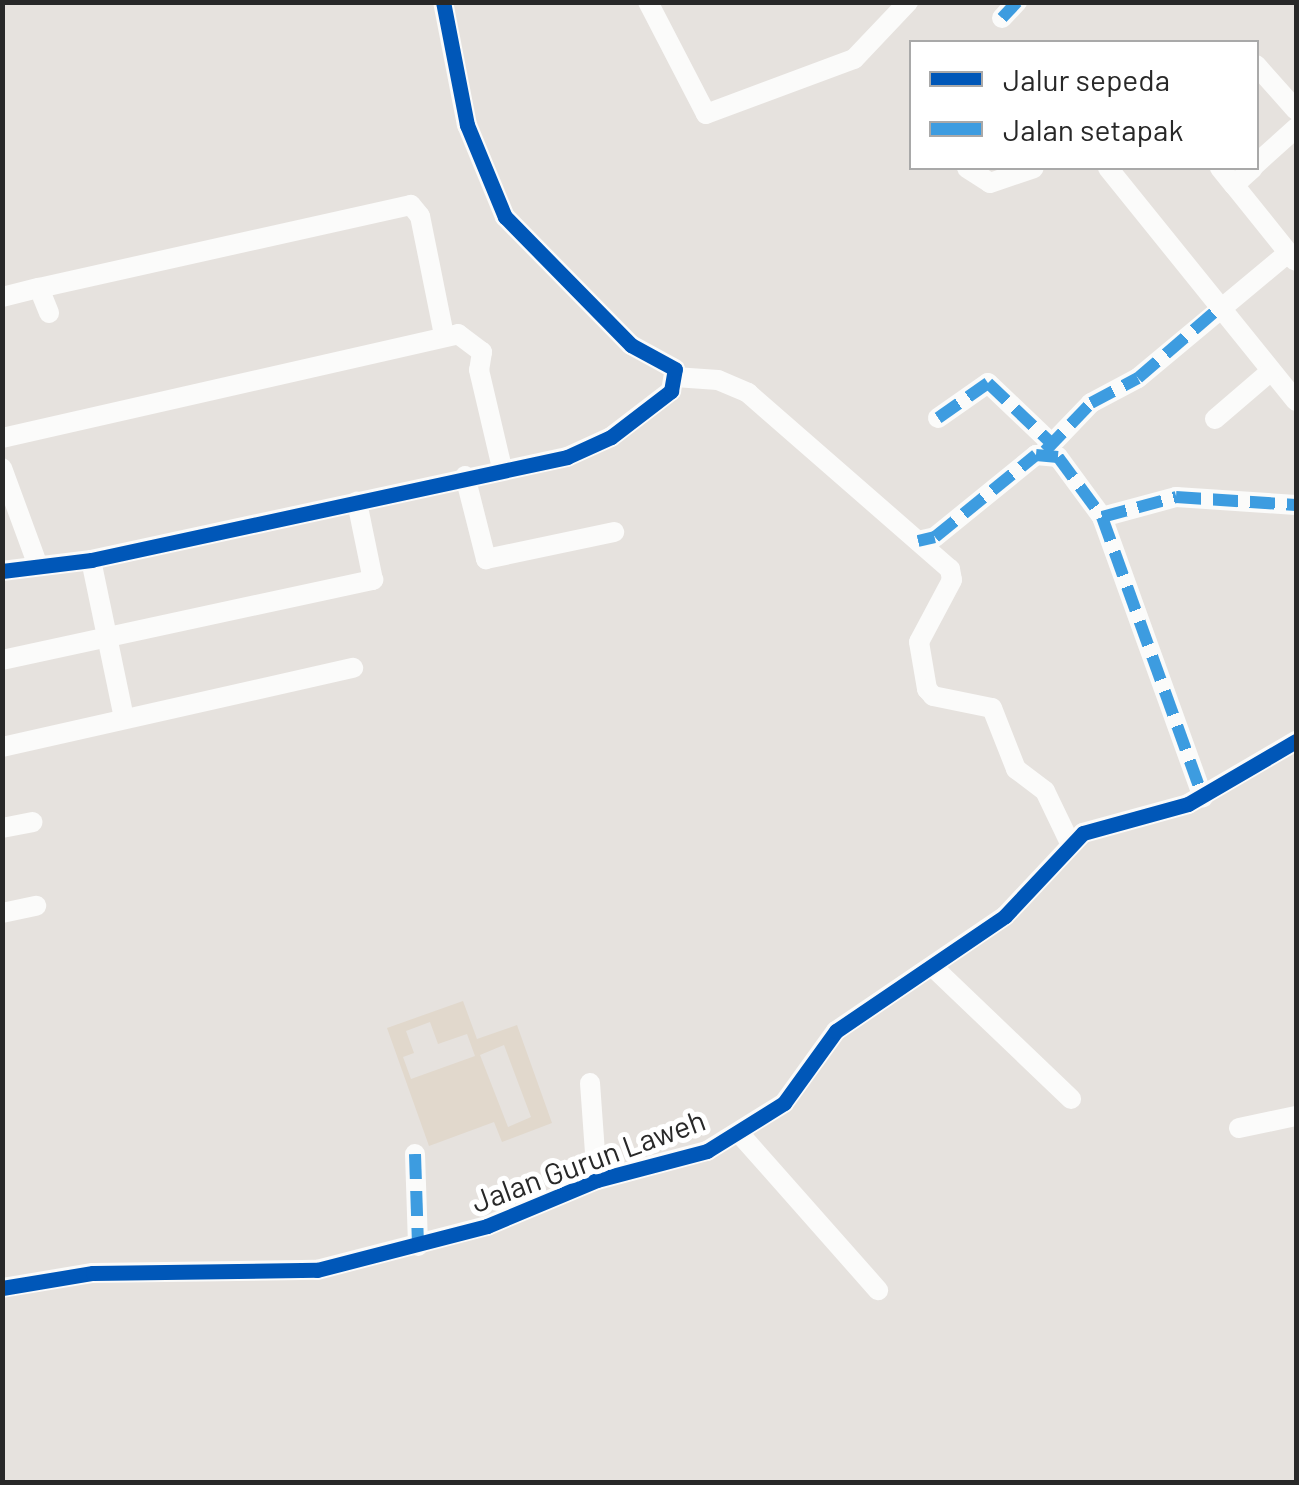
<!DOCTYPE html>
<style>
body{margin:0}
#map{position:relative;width:1299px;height:1485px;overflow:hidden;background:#e6e2de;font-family:Barlow,sans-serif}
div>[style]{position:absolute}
.education>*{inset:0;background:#e1d8cc}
.street>*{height:20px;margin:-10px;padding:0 10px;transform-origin:10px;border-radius:10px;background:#fbfbfa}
.quiet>*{height:12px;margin-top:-6px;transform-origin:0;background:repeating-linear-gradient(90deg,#3d9ce0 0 25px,transparent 0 37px)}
.cycleway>*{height:15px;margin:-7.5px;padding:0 7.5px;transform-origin:7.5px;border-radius:7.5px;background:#0057b8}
span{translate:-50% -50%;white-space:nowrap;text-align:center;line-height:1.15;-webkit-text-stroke:10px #fff;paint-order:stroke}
.street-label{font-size:30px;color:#282828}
.frame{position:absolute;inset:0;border:5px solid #282828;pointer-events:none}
.legend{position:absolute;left:909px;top:40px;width:350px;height:130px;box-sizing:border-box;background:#fff;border:2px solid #a9a9a9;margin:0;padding:12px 18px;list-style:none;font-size:30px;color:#282828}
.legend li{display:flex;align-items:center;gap:20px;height:50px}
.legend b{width:50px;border:2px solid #a9a9a9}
</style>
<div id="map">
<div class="education">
<div style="clip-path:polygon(evenodd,463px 1001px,477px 1039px,517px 1025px,552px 1123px,502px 1142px,494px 1122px,429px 1146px,387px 1028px,463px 1001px,430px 1022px,438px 1044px,467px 1034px,475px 1056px,411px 1079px,403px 1057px,414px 1053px,406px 1031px,430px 1022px,463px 1001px,504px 1045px,531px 1117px,508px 1127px,480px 1055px,504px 1045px)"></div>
</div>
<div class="street">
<div style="left:648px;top:2px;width:126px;rotate:62.6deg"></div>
<div style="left:706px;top:114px;width:158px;rotate:-20.4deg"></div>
<div style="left:854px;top:59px;width:79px;rotate:-46.5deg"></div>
<div style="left:1002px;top:18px;width:22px;rotate:-47deg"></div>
<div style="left:1256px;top:65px;width:60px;rotate:48.4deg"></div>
<div style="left:1256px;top:164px;width:54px;rotate:-42deg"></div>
<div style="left:967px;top:168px;width:27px;rotate:33deg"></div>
<div style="left:990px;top:183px;width:46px;rotate:-18.8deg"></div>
<div style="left:1108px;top:168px;width:299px;rotate:51.1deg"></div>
<div style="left:1220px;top:168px;width:22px;rotate:51deg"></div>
<div style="left:1253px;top:168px;width:25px;rotate:138deg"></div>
<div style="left:1234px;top:185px;width:97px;rotate:51.2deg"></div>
<div style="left:39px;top:288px;width:381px;rotate:-12.6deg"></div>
<div style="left:411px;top:205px;width:14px;rotate:51deg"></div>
<div style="left:420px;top:216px;width:121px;rotate:78.6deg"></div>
<div style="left:2px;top:297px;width:38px;rotate:-14deg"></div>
<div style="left:39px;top:288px;width:27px;rotate:68deg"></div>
<div style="left:675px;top:377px;width:43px;rotate:4deg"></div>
<div style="left:718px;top:380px;width:33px;rotate:23deg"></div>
<div style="left:748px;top:393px;width:268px;rotate:41.1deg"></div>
<div style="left:950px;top:569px;width:11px;rotate:80deg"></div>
<div style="left:952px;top:580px;width:70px;rotate:118deg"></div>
<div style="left:919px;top:642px;width:48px;rotate:80.3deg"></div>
<div style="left:927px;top:689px;width:9px;rotate:49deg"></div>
<div style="left:933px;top:696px;width:60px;rotate:11.5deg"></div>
<div style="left:992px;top:708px;width:66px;rotate:68.5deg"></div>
<div style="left:1016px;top:769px;width:36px;rotate:37deg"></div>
<div style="left:1045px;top:791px;width:60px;rotate:64.3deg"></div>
<div style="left:938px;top:418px;width:61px;rotate:-35deg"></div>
<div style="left:988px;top:383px;width:88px;rotate:43.6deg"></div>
<div style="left:1215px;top:419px;width:74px;rotate:-40.6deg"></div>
<div style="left:2px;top:438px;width:468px;rotate:-12.8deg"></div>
<div style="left:458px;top:334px;width:30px;rotate:37deg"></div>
<div style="left:482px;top:352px;width:18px;rotate:99deg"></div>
<div style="left:479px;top:370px;width:101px;rotate:76.8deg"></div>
<div style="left:1045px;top:451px;width:66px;rotate:-46.2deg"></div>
<div style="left:1091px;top:403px;width:53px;rotate:-28deg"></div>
<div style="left:1138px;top:378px;width:195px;rotate:-39.8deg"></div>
<div style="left:2px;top:468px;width:104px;rotate:69.8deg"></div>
<div style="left:465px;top:476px;width:86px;rotate:75.8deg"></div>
<div style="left:486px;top:559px;width:131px;rotate:-11.9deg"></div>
<div style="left:1102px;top:517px;width:77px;rotate:-15.1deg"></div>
<div style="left:1176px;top:497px;width:120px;rotate:3.8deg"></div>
<div style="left:918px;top:541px;width:17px;rotate:-13deg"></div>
<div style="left:935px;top:537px;width:130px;rotate:-39.1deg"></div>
<div style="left:1036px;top:455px;width:22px;rotate:5deg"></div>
<div style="left:1058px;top:457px;width:74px;rotate:53.7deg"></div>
<div style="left:1102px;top:517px;width:298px;rotate:70.2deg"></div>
<div style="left:91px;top:560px;width:161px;rotate:78.2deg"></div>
<div style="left:2px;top:571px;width:90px;rotate:-7deg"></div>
<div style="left:91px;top:560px;width:487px;rotate:-12.2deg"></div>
<div style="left:567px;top:457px;width:48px;rotate:-24.4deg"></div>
<div style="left:611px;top:437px;width:76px;rotate:-37.5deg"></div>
<div style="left:671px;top:391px;width:22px;rotate:-80deg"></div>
<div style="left:675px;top:369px;width:50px;rotate:-151.4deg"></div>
<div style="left:631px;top:345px;width:180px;rotate:-134.5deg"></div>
<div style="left:505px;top:217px;width:100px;rotate:-112.4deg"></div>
<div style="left:467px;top:125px;width:125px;rotate:-101deg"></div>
<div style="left:2px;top:660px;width:380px;rotate:-12.2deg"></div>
<div style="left:373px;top:580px;width:80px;rotate:-101.6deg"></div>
<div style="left:2px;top:747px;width:360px;rotate:-12.7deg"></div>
<div style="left:2px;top:828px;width:31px;rotate:-11deg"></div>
<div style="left:2px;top:913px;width:35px;rotate:-12deg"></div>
<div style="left:933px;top:967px;width:191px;rotate:43.7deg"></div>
<div style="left:590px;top:1083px;width:97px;rotate:85.9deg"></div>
<div style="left:1239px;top:1128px;width:58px;rotate:-11.9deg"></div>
<div style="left:739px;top:1133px;width:210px;rotate:48.5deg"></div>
<div style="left:415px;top:1154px;width:92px;rotate:88.1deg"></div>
<div style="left:2px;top:1288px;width:92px;rotate:-9.4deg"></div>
<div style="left:93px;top:1273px;width:224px;rotate:-0.8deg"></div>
<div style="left:317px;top:1270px;width:176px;rotate:-14.5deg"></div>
<div style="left:487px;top:1226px;width:119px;rotate:-22.7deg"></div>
<div style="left:597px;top:1180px;width:114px;rotate:-14.8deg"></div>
<div style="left:707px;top:1151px;width:91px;rotate:-31.9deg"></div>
<div style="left:784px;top:1103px;width:89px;rotate:-54.2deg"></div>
<div style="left:836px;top:1031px;width:204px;rotate:-34.2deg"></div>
<div style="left:1005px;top:916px;width:114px;rotate:-46.8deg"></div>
<div style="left:1083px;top:833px;width:109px;rotate:-15.4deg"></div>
<div style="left:1188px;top:804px;width:125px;rotate:-30.3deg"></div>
</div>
<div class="quiet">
<div style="left:1002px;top:18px;width:22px;rotate:-47deg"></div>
<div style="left:938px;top:418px;width:61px;rotate:-35deg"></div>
<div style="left:988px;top:383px;width:88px;rotate:43.6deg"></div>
<div style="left:1045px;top:451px;width:66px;rotate:-46.2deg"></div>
<div style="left:1091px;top:403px;width:53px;rotate:-28deg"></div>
<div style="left:1138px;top:378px;width:106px;rotate:-40.8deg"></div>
<div style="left:1102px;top:517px;width:77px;rotate:-15.1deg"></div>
<div style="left:1176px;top:497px;width:120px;rotate:3.8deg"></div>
<div style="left:918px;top:541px;width:17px;rotate:-13deg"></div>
<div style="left:935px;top:537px;width:130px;rotate:-39.1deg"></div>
<div style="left:1036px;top:455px;width:22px;rotate:5deg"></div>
<div style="left:1058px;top:457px;width:74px;rotate:53.7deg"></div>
<div style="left:1102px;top:517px;width:298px;rotate:70.2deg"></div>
<div style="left:415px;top:1154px;width:92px;rotate:88.1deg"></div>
</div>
<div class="cycleway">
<div style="left:2px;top:571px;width:90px;rotate:-7deg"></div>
<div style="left:91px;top:560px;width:487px;rotate:-12.2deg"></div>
<div style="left:567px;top:457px;width:48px;rotate:-24.4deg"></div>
<div style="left:611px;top:437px;width:76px;rotate:-37.5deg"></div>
<div style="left:671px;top:391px;width:22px;rotate:-80deg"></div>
<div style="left:675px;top:369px;width:50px;rotate:-151.4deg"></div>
<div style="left:631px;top:345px;width:180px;rotate:-134.5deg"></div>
<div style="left:505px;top:217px;width:100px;rotate:-112.4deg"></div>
<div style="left:467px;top:125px;width:125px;rotate:-101deg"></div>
<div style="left:2px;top:1288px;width:92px;rotate:-9.4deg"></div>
<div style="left:93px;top:1273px;width:224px;rotate:-0.8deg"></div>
<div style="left:317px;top:1270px;width:176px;rotate:-14.5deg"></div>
<div style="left:487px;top:1226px;width:119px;rotate:-22.7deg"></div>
<div style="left:597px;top:1180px;width:114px;rotate:-14.8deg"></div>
<div style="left:707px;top:1151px;width:91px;rotate:-31.9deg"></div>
<div style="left:784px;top:1103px;width:89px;rotate:-54.2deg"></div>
<div style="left:836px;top:1031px;width:204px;rotate:-34.2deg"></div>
<div style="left:1005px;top:916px;width:114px;rotate:-46.8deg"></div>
<div style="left:1083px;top:833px;width:109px;rotate:-15.4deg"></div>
<div style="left:1188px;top:804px;width:125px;rotate:-30.3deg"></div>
</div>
<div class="street-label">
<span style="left:588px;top:1160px;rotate:-20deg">Jalan Gurun Laweh</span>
</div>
<div class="frame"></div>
<ul class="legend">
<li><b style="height:12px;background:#0057b8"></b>Jalur sepeda</li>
<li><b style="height:12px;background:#3d9ce0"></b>Jalan setapak</li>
</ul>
</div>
